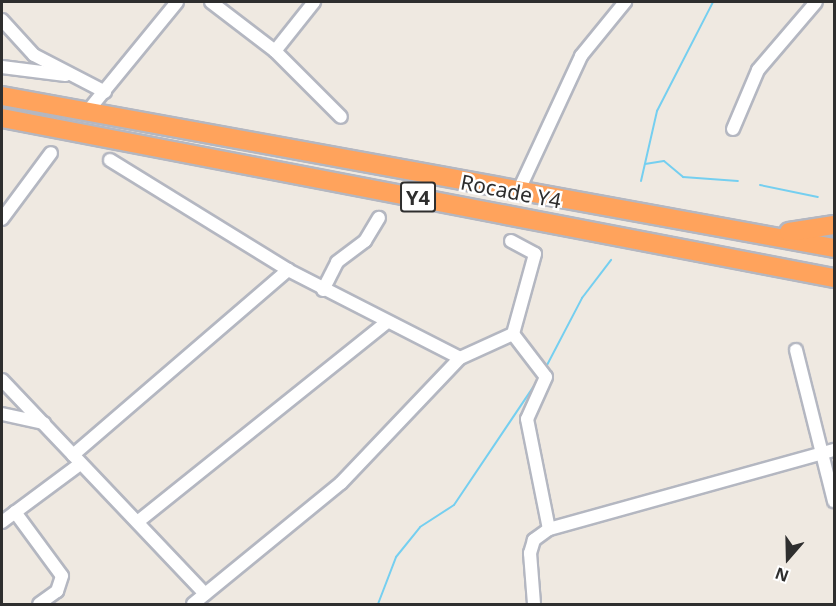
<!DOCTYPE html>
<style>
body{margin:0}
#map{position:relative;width:836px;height:606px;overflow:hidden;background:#efe9e1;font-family:"Noto Sans",sans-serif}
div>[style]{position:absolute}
.stream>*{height:2px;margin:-1px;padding:0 1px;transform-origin:1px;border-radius:1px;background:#75cff0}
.roads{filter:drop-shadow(2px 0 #b4b7c1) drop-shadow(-2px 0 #b4b7c1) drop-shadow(0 2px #b4b7c1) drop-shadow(0 -2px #b4b7c1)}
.minor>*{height:12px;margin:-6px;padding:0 6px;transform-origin:6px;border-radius:6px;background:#fff}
.highway>*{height:18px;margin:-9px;padding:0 9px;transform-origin:9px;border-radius:9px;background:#ffa35c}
span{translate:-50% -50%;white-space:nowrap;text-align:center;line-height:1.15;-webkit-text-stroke:5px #fff;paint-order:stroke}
.shield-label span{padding:2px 4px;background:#fff;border:2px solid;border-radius:4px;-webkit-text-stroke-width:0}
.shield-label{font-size:20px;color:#2e2e2e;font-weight:700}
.street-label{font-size:21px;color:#2e2e2e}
.frame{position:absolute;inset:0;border:3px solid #2e2e2e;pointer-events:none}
.north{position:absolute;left:758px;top:528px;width:60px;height:60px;-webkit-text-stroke:4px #fff;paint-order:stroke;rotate:200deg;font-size:16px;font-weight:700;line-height:24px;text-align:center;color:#2e2e2e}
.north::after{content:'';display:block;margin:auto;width:21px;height:27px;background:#2e2e2e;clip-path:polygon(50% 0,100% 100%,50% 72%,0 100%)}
</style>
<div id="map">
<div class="stream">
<div style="left:645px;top:164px;width:19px;rotate:-9deg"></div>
<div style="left:664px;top:161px;width:25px;rotate:40deg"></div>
<div style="left:683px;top:177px;width:55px;rotate:4.2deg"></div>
<div style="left:641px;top:181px;width:72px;rotate:-77.1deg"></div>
<div style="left:657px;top:111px;width:123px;rotate:-62.8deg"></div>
<div style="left:760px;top:185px;width:59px;rotate:11.7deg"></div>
<div style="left:546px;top:367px;width:78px;rotate:-62.4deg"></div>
<div style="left:582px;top:298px;width:48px;rotate:-52.7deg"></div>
<div style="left:378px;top:604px;width:50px;rotate:-69deg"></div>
<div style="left:396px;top:557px;width:38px;rotate:-51deg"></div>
<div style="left:420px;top:527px;width:40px;rotate:-32.9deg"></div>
<div style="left:454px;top:505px;width:151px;rotate:-56.1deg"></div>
</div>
<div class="roads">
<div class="minor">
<div style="left:211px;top:2px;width:81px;rotate:37.4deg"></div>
<div style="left:275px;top:51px;width:93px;rotate:45deg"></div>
<div style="left:2px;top:20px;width:47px;rotate:47.6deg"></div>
<div style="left:34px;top:55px;width:80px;rotate:27.5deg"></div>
<div style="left:275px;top:51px;width:63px;rotate:-51.5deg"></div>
<div style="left:2px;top:67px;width:64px;rotate:7.2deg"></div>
<div style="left:87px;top:112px;width:142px;rotate:-50.7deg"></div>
<div style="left:733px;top:129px;width:64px;rotate:-67deg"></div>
<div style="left:758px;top:70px;width:89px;rotate:-49.5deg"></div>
<div style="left:110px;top:160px;width:209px;rotate:31.7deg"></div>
<div style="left:288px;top:270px;width:193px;rotate:27.1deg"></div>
<div style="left:518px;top:192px;width:150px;rotate:-65.1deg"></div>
<div style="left:581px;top:56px;width:70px;rotate:-50.8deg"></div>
<div style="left:2px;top:219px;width:82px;rotate:-53.4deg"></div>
<div style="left:511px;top:241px;width:27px;rotate:28deg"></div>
<div style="left:535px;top:254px;width:83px;rotate:105.4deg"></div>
<div style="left:513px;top:334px;width:54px;rotate:52.5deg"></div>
<div style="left:546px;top:377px;width:46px;rotate:114.3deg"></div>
<div style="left:527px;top:419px;width:112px;rotate:78.7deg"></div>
<div style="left:549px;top:529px;width:19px;rotate:144deg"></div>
<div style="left:534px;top:540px;width:14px;rotate:107deg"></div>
<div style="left:530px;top:553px;width:51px;rotate:85.5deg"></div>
<div style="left:323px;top:290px;width:31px;rotate:-63deg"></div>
<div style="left:337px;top:262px;width:35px;rotate:-37deg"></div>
<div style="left:365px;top:241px;width:27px;rotate:-59deg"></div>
<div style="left:796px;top:350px;width:156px;rotate:75.9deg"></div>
<div style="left:2px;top:380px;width:295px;rotate:46.5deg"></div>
<div style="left:2px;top:414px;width:43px;rotate:12.1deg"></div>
<div style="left:73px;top:455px;width:284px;rotate:-40.7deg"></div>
<div style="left:15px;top:512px;width:79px;rotate:53.7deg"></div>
<div style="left:62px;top:576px;width:16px;rotate:108deg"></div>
<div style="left:57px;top:591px;width:22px;rotate:144deg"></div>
<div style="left:140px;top:520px;width:315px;rotate:-38.7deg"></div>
<div style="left:2px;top:522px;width:97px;rotate:-36.6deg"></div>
<div style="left:549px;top:529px;width:296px;rotate:-15.5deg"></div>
<div style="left:193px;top:604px;width:191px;rotate:-39.3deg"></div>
<div style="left:341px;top:483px;width:173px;rotate:-46.4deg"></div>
<div style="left:460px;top:358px;width:58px;rotate:-24.4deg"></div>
</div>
<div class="highway">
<div style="left:2px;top:96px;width:846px;rotate:10.35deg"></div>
<div style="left:2px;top:118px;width:847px;rotate:10.89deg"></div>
<div style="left:789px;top:232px;width:46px;rotate:-8.8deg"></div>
</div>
</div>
<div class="shield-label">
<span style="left:418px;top:197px">Y4</span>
</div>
<div class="street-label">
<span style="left:511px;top:191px;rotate:11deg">Rocade Y4</span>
</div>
<div class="frame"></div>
<div class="north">N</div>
</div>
